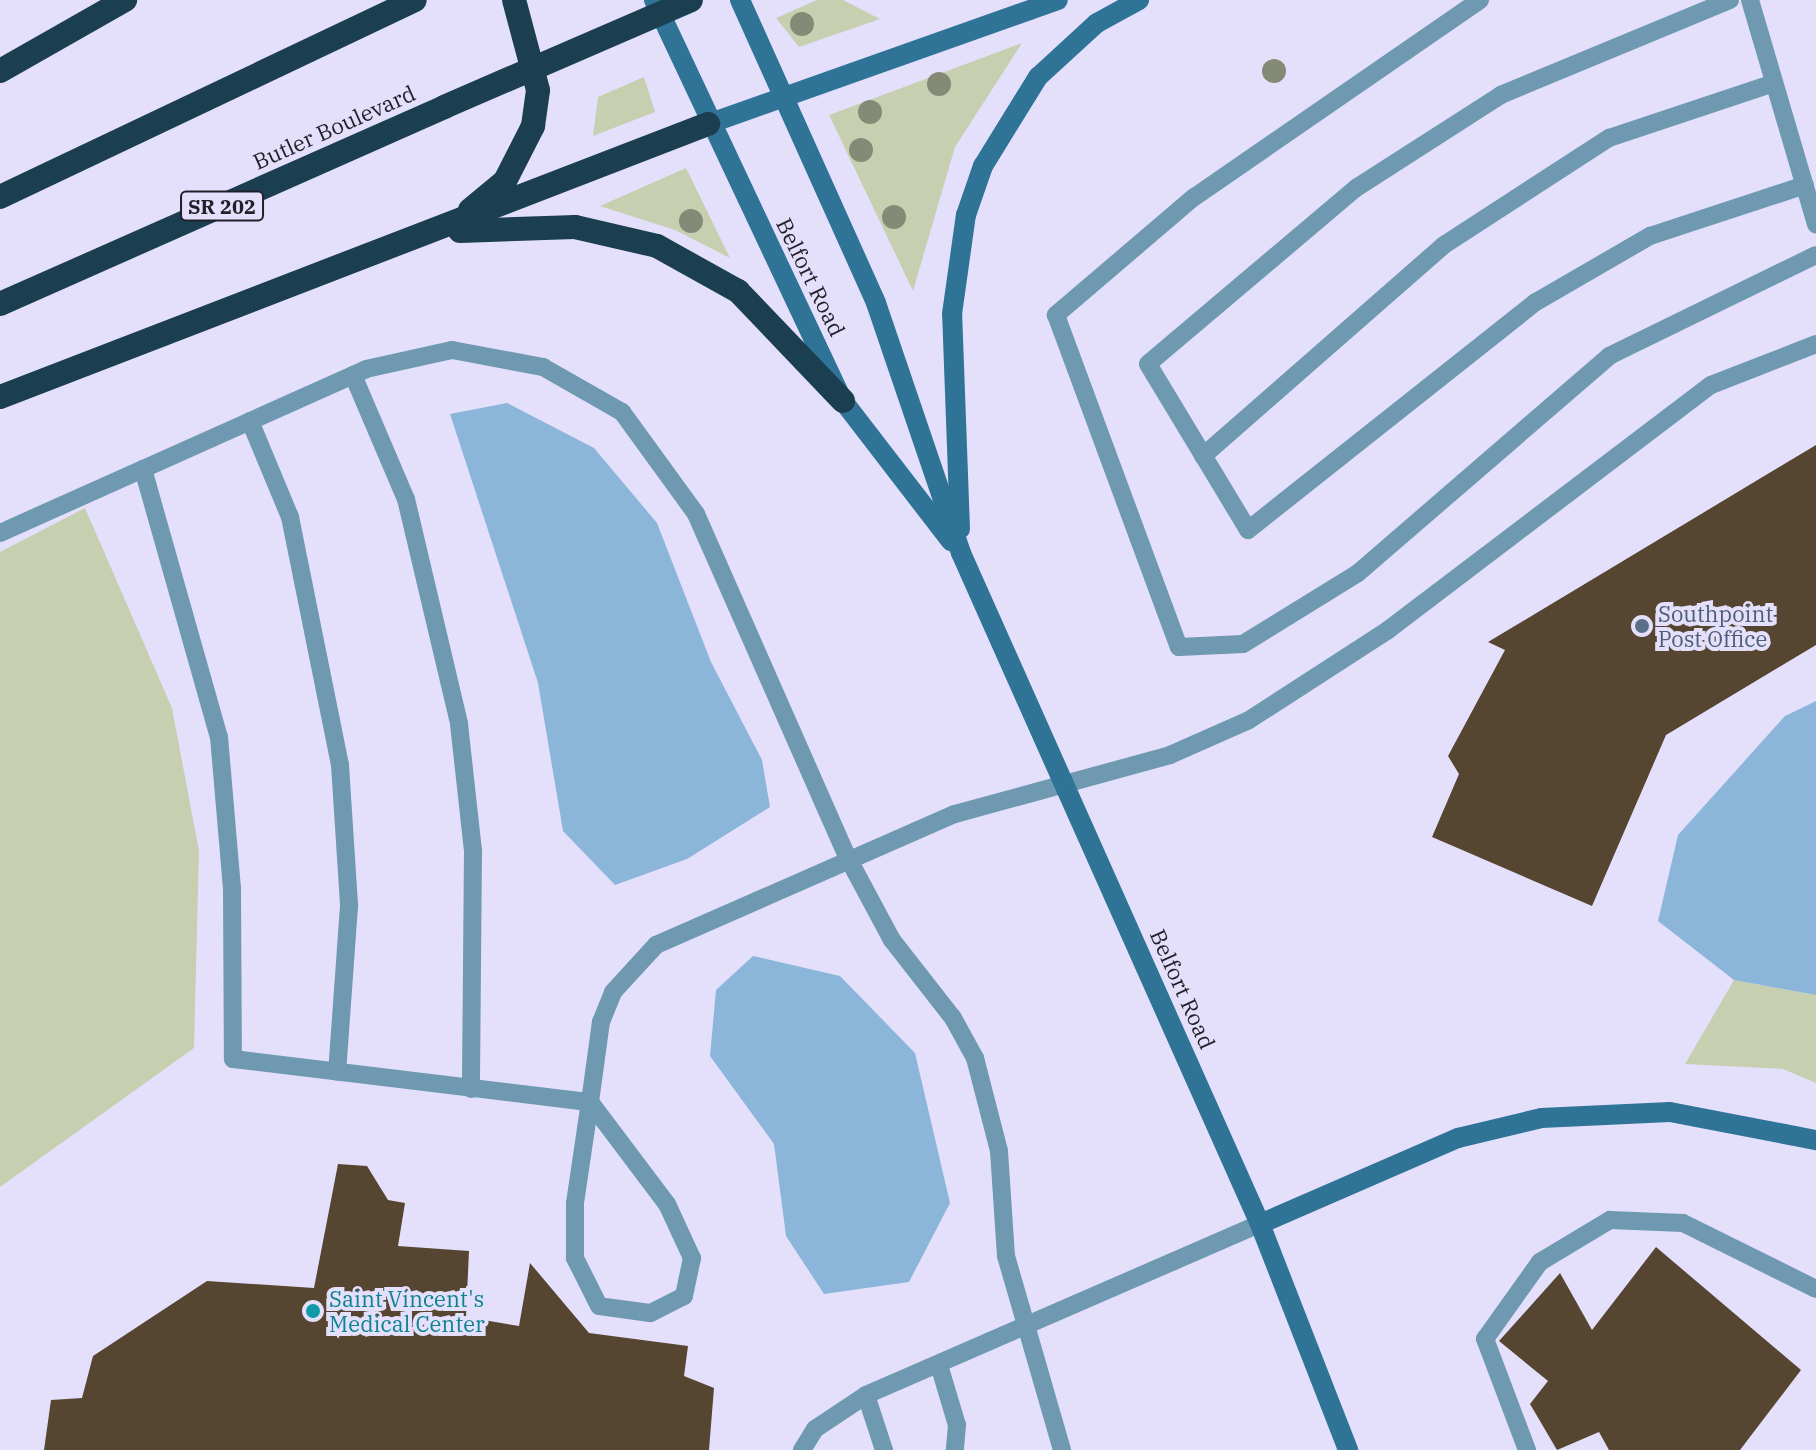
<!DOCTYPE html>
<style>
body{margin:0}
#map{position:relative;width:1816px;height:1450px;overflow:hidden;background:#e4e0fc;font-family:"IBM Plex Serif",serif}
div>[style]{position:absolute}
.green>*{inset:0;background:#c6d0b1}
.water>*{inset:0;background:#8bb6da}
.building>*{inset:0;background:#554531}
.service>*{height:18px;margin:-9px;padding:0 9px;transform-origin:9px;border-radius:9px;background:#6f99b1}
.secondary>*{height:20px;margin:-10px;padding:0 10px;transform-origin:10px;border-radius:10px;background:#2f7397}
.motorway>*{height:24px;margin:-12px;padding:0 12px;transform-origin:12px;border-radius:12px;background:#1b3e50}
.motorway-bridge>*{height:24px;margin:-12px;padding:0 12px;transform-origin:12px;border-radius:12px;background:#1b3e50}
.trees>*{width:24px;height:24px;margin:-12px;border-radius:50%;background:#858a77}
.dots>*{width:22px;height:22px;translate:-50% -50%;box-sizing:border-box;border:4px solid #e4e0fc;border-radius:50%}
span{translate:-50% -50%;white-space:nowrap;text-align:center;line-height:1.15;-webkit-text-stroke:8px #e4e0fc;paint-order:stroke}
.shield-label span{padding:2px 6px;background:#e4e0fc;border:2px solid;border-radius:6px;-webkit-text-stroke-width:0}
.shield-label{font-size:20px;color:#211f29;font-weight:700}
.street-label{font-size:22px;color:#211f29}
.service-label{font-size:22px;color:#4e5e75}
.left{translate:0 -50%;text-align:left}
.culture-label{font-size:22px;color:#0d838f}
</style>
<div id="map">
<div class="green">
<div style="clip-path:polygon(817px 0,843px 0,880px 19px,799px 47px,776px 18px)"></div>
<div style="clip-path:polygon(1022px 43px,955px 147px,913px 291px,829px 115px)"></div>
<div style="clip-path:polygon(644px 77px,655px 112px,593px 136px,598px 97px)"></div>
<div style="clip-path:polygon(686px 168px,730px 258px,675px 230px,600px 206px)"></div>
<div style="clip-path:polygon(85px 508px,172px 708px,199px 851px,194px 1048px,0 1187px,0 552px)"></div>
<div style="clip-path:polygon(1734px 980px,1816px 995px,1816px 1083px,1783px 1069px,1685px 1064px)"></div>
</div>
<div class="water">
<div style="clip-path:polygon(507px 403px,594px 448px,657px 523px,711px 662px,762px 760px,770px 807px,687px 859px,615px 885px,563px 831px,538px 683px,450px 414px)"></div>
<div style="clip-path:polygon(1816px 701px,1816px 995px,1734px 980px,1658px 921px,1678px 835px,1785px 716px)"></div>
<div style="clip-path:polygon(753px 956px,840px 976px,915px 1053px,950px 1203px,909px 1282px,824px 1294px,786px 1236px,774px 1144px,710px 1056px,716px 990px)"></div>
</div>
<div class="building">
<div style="clip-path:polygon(1816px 445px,1816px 645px,1666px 735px,1592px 906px,1432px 837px,1459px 774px,1448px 756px,1505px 650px,1488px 642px)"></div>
<div style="clip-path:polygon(338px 1164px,367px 1166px,388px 1200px,405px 1203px,398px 1246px,469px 1251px,466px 1317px,519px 1326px,530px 1263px,589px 1333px,688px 1346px,684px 1376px,714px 1388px,709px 1450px,44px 1450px,51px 1400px,82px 1398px,93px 1356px,207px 1281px,314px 1288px)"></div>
<div style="clip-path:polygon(1656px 1247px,1801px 1370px,1740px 1450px,1609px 1450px,1599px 1432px,1557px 1450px,1530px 1404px,1548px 1381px,1499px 1341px,1560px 1273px,1592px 1330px)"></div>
</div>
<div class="service">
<div style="left:1480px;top:0;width:347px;rotate:145.4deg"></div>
<div style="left:1194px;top:197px;width:182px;rotate:139.5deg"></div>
<div style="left:1056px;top:315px;width:354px;rotate:69.7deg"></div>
<div style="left:1179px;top:647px;width:64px;rotate:-2.7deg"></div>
<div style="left:1243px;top:644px;width:135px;rotate:-31.7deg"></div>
<div style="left:1358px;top:573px;width:332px;rotate:-40.8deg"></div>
<div style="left:1609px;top:356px;width:230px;rotate:-26deg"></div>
<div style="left:1730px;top:0;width:248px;rotate:157.5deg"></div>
<div style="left:1501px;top:95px;width:172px;rotate:147.3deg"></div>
<div style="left:1356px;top:188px;width:272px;rotate:139.8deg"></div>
<div style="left:1148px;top:364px;width:194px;rotate:58.9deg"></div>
<div style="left:1248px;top:530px;width:367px;rotate:-38.4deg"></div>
<div style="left:1536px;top:302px;width:132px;rotate:-30.1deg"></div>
<div style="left:1650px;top:236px;width:163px;rotate:-18.2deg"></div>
<div style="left:1750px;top:0;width:234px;rotate:73.6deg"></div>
<div style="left:353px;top:375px;width:135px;rotate:66.9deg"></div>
<div style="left:406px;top:499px;width:231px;rotate:76.7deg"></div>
<div style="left:459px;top:724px;width:127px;rotate:83.7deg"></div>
<div style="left:473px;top:850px;width:239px;rotate:90.5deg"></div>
<div style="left:250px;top:421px;width:104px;rotate:67.4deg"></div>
<div style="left:290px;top:517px;width:253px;rotate:78.6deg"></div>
<div style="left:340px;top:765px;width:141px;rotate:86.3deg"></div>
<div style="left:349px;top:906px;width:166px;rotate:94.1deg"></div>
<div style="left:1203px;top:456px;width:320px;rotate:-41.2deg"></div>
<div style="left:1444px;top:245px;width:197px;rotate:-33deg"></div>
<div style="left:1609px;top:138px;width:174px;rotate:-18.4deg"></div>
<div style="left:143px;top:469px;width:279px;rotate:74.2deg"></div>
<div style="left:219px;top:737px;width:152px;rotate:85.1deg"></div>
<div style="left:232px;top:888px;width:171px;rotate:89.7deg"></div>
<div style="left:233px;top:1059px;width:360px;rotate:6.9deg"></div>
<div style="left:590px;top:1102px;width:128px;rotate:53deg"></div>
<div style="left:667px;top:1204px;width:60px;rotate:65.2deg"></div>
<div style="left:692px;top:1258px;width:39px;rotate:102deg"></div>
<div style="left:684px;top:1296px;width:38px;rotate:153deg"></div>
<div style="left:650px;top:1313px;width:51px;rotate:-172.2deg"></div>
<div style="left:599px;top:1306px;width:54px;rotate:-116.6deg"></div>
<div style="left:575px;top:1258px;width:55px;rotate:-90deg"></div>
<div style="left:575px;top:1203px;width:102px;rotate:-81.6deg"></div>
<div style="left:590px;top:1102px;width:81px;rotate:-82.2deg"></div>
<div style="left:601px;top:1022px;width:32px;rotate:-68deg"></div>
<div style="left:613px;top:992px;width:64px;rotate:-47.5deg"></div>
<div style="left:656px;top:945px;width:326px;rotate:-23.7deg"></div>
<div style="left:955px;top:814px;width:223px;rotate:-15.3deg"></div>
<div style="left:1170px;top:755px;width:86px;rotate:-23.9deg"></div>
<div style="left:1249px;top:720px;width:166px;rotate:-32.9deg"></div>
<div style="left:1388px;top:630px;width:405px;rotate:-37.2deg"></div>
<div style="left:1711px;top:385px;width:113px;rotate:-21.3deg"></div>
<div style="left:0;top:533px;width:401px;rotate:-24.1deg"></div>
<div style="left:366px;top:369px;width:88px;rotate:-12.5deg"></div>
<div style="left:452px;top:350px;width:93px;rotate:10.6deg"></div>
<div style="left:543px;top:367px;width:91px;rotate:29.7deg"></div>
<div style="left:622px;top:412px;width:126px;rotate:54deg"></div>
<div style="left:696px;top:514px;width:376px;rotate:66.2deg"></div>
<div style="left:848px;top:858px;width:93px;rotate:61.8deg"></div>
<div style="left:892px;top:940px;width:99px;rotate:52deg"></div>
<div style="left:953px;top:1018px;width:46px;rotate:61.2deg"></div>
<div style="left:975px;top:1058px;width:96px;rotate:75.5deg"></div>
<div style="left:999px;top:1151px;width:105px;rotate:86.2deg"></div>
<div style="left:1006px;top:1256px;width:202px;rotate:73.9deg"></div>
<div style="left:939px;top:1365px;width:63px;rotate:73.3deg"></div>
<div style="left:957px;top:1425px;width:25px;rotate:95deg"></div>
<div style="left:866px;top:1395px;width:58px;rotate:71.9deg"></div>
<div style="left:802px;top:1450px;width:25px;rotate:-58deg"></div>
<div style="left:815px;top:1429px;width:61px;rotate:-33.7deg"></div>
<div style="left:866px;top:1395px;width:430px;rotate:-23.5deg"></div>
<div style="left:1527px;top:1450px;width:119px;rotate:-110.7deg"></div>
<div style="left:1485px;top:1339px;width:95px;rotate:-54.5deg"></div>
<div style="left:1540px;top:1262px;width:82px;rotate:-31deg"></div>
<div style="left:1610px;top:1220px;width:73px;rotate:2.4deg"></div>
<div style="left:1683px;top:1223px;width:148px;rotate:26.4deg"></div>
</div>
<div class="secondary">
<div style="left:654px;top:0;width:443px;rotate:64.8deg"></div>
<div style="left:843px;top:401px;width:177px;rotate:52.4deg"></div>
<div style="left:740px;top:0;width:332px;rotate:65.8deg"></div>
<div style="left:876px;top:303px;width:264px;rotate:71.2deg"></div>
<div style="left:961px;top:553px;width:735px;rotate:65.98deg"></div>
<div style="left:1260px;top:1224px;width:243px;rotate:68.7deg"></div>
<div style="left:708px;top:124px;width:371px;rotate:-19.5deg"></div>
<div style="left:960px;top:529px;width:215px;rotate:-92.1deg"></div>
<div style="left:952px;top:314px;width:100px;rotate:-82deg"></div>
<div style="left:966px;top:215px;width:52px;rotate:-70.9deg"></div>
<div style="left:983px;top:166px;width:105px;rotate:-58.3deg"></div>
<div style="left:1038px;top:77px;width:80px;rotate:-42.5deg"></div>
<div style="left:1097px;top:23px;width:48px;rotate:-28.7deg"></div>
<div style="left:1260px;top:1224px;width:216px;rotate:-23.5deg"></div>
<div style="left:1458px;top:1138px;width:85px;rotate:-13.5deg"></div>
<div style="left:1541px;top:1118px;width:129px;rotate:-2.7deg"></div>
<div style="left:1670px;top:1112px;width:149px;rotate:10.9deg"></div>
</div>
<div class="motorway">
<div style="left:0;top:71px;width:144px;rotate:-29.6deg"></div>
<div style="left:0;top:197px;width:459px;rotate:-25.4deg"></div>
<div style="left:470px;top:210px;width:45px;rotate:-39.6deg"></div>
<div style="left:505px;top:181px;width:62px;rotate:-63deg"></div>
<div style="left:533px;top:126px;width:36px;rotate:-82deg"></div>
<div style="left:538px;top:90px;width:93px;rotate:-104.9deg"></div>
<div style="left:460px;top:231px;width:115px;rotate:-2deg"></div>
<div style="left:575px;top:227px;width:84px;rotate:13deg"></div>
<div style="left:657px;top:246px;width:93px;rotate:29.1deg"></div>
<div style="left:738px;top:291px;width:152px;rotate:46.3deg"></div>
<div style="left:0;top:304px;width:486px;rotate:-23.9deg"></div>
<div style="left:0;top:397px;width:759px;rotate:-21.09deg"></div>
</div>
<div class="motorway-bridge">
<div style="left:444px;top:107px;width:269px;rotate:-23.4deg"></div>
</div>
<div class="trees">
<div style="left:802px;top:24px"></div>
<div style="left:1274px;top:71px"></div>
<div style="left:939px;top:84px"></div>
<div style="left:870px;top:112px"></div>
<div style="left:861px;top:150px"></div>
<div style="left:894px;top:217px"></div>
<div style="left:691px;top:221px"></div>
</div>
<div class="dots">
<div style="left:1642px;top:626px;background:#5c6f8a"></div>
<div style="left:313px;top:1311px;background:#0f9aa8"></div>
</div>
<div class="shield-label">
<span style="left:222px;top:206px">SR 202</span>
</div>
<div class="street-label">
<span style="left:334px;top:127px;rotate:-24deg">Butler Boulevard</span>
<span style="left:811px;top:277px;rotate:64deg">Belfort Road</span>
<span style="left:1183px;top:989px;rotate:66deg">Belfort Road</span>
</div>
<div class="service-label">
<span class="left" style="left:1658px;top:626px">Southpoint<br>Post Office</span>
</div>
<div class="culture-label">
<span class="left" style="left:329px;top:1311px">Saint Vincent's<br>Medical Center</span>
</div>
</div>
